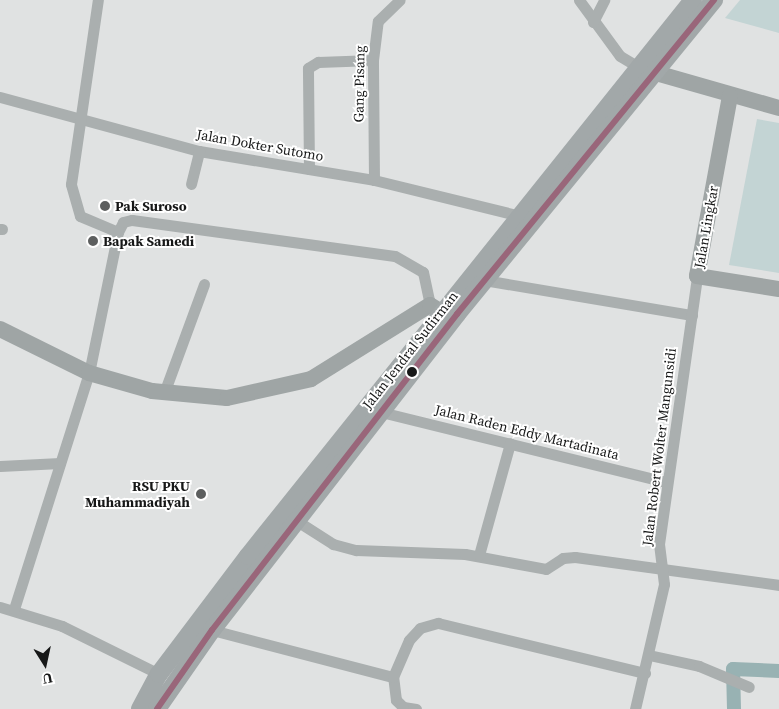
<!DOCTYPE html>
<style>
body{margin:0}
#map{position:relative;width:779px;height:709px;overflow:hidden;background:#e0e2e2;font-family:"Source Serif 4",serif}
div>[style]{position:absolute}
.green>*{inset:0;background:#c3d4d4}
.canal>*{height:14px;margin:-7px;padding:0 7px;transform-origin:7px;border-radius:7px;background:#98b2b3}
.street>*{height:11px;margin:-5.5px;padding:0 5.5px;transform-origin:5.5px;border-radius:5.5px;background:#aaafaf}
.secondary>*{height:16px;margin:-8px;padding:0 8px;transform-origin:8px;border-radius:8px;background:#9fa5a5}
.primary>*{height:18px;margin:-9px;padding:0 9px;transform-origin:9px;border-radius:9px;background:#a2a8a9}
.bus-1>*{height:6px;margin:-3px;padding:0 3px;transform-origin:3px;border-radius:3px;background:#99667a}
.dots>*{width:14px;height:14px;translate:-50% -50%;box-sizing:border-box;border:2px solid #fff;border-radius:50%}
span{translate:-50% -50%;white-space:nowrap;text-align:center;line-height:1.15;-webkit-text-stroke:4px #fff;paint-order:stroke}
.street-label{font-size:14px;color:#171818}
.poi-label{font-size:14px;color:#171818;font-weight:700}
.left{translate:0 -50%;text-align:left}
.right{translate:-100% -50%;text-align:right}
.north{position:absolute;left:20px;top:639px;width:50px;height:50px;-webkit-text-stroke:4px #fff;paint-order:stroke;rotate:170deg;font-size:14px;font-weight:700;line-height:20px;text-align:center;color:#171818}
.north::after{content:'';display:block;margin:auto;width:18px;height:22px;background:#171818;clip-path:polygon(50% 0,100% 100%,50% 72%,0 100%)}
</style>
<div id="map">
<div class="green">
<div style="clip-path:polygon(740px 0,779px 0,779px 33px,725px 18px)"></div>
<div style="clip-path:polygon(757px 119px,779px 123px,779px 273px,729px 265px)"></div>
</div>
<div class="canal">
<div style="left:734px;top:709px;width:40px;rotate:-91.4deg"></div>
<div style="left:733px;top:669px;width:46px;rotate:2.5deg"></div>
</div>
<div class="street">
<div style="left:579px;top:0;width:69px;rotate:53.8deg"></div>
<div style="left:620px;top:56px;width:21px;rotate:31deg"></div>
<div style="left:593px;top:22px;width:25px;rotate:-63deg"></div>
<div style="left:0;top:97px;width:206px;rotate:15.2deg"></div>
<div style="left:199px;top:151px;width:177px;rotate:9.4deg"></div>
<div style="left:374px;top:180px;width:147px;rotate:13.8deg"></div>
<div style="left:309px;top:169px;width:101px;rotate:-90.6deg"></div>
<div style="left:308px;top:68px;width:12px;rotate:-31deg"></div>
<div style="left:318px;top:62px;width:55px;rotate:-2.1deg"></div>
<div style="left:374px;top:180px;width:120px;rotate:-90.5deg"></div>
<div style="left:373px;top:60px;width:39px;rotate:-83deg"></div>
<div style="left:378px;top:21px;width:30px;rotate:-44deg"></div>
<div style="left:191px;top:184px;width:34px;rotate:-76deg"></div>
<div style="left:0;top:229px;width:2px"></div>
<div style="left:118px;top:232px;width:11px;rotate:-63deg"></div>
<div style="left:123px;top:222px;width:9px;rotate:-13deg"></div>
<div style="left:132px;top:220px;width:265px;rotate:7.8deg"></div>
<div style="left:395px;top:256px;width:32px;rotate:30deg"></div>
<div style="left:423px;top:272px;width:34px;rotate:78deg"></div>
<div style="left:484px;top:280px;width:211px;rotate:9.6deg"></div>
<div style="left:164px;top:393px;width:116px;rotate:-69.8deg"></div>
<div style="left:381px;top:412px;width:294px;rotate:13.8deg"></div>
<div style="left:0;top:466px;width:60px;rotate:-2.9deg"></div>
<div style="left:297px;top:521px;width:43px;rotate:32.6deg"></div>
<div style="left:333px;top:544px;width:24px;rotate:15deg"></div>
<div style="left:356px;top:550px;width:109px;rotate:2.1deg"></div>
<div style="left:465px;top:554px;width:82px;rotate:10.5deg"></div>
<div style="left:546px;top:569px;width:20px;rotate:-33deg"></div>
<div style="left:563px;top:558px;width:12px;rotate:-5deg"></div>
<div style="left:575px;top:557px;width:206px;rotate:7.8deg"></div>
<div style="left:479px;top:555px;width:116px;rotate:-74.5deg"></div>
<div style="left:0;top:607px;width:65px;rotate:17deg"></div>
<div style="left:62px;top:626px;width:108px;rotate:26.3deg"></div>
<div style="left:14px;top:609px;width:248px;rotate:-72.4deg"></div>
<div style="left:89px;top:373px;width:144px;rotate:-78.4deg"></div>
<div style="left:118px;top:232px;width:41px;rotate:-157.2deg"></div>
<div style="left:80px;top:216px;width:33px;rotate:-106deg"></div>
<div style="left:71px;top:184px;width:186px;rotate:-81.7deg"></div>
<div style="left:212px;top:630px;width:187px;rotate:14.6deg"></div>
<div style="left:649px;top:655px;width:51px;rotate:12.4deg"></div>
<div style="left:699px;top:666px;width:54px;rotate:22.8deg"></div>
<div style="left:416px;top:709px;width:13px;rotate:-171deg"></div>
<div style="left:403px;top:707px;width:10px;rotate:-135deg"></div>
<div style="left:396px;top:700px;width:23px;rotate:-97deg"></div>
<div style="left:393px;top:677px;width:40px;rotate:-66.6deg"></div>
<div style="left:409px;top:640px;width:16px;rotate:-47deg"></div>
<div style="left:420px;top:628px;width:19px;rotate:-16deg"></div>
<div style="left:438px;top:623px;width:213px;rotate:13.6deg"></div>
<div style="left:635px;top:709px;width:128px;rotate:-76.9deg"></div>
<div style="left:664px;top:584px;width:40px;rotate:-97.1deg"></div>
<div style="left:659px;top:544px;width:271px;rotate:-81.9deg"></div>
</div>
<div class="secondary">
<div style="left:642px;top:69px;width:142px;rotate:15.9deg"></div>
<div style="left:730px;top:96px;width:183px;rotate:100.4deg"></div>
<div style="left:697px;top:276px;width:83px;rotate:9deg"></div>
<div style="left:0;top:329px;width:99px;rotate:26.3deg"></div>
<div style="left:89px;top:373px;width:66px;rotate:15.9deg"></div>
<div style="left:152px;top:391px;width:75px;rotate:5.3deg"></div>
<div style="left:227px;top:398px;width:86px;rotate:-12.7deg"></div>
<div style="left:311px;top:379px;width:140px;rotate:-31.9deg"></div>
<div style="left:430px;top:305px;width:13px;rotate:32deg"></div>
</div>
<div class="primary">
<div style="left:140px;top:709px;width:40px;rotate:-62deg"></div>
<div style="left:159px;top:674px;width:148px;rotate:-53deg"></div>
<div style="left:248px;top:556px;width:712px;rotate:-51.33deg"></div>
<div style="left:157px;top:709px;width:96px;rotate:-55.2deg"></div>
<div style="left:212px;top:630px;width:400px;rotate:-52.2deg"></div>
<div style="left:457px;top:314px;width:406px;rotate:-50.7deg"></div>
</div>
<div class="bus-1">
<div style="left:157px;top:709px;width:96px;rotate:-55.2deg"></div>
<div style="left:212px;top:630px;width:400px;rotate:-52.2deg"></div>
<div style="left:457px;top:314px;width:406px;rotate:-50.7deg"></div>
</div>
<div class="dots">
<div style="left:105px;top:206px;background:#5d5f5f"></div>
<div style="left:93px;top:241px;background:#5d5f5f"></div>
<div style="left:412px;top:372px;background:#171818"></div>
<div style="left:201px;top:494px;background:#5d5f5f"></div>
</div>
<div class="street-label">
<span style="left:359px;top:84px;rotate:-89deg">Gang Pisang</span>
<span style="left:260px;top:145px;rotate:10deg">Jalan Dokter Sutomo</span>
<span style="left:706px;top:227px;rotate:-80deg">Jalan Lingkar</span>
<span style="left:410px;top:350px;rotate:-52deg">Jalan Jendral Sudirman</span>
<span style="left:527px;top:432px;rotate:14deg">Jalan Raden Eddy Martadinata</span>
<span style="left:659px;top:447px;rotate:-83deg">Jalan Robert Wolter Mangunsidi</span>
</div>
<div class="poi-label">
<span class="left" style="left:115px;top:206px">Pak Suroso</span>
<span class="left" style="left:103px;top:241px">Bapak Samedi</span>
<span class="right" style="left:190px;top:494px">RSU PKU<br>Muhammadiyah</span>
</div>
<div class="north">U</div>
</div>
